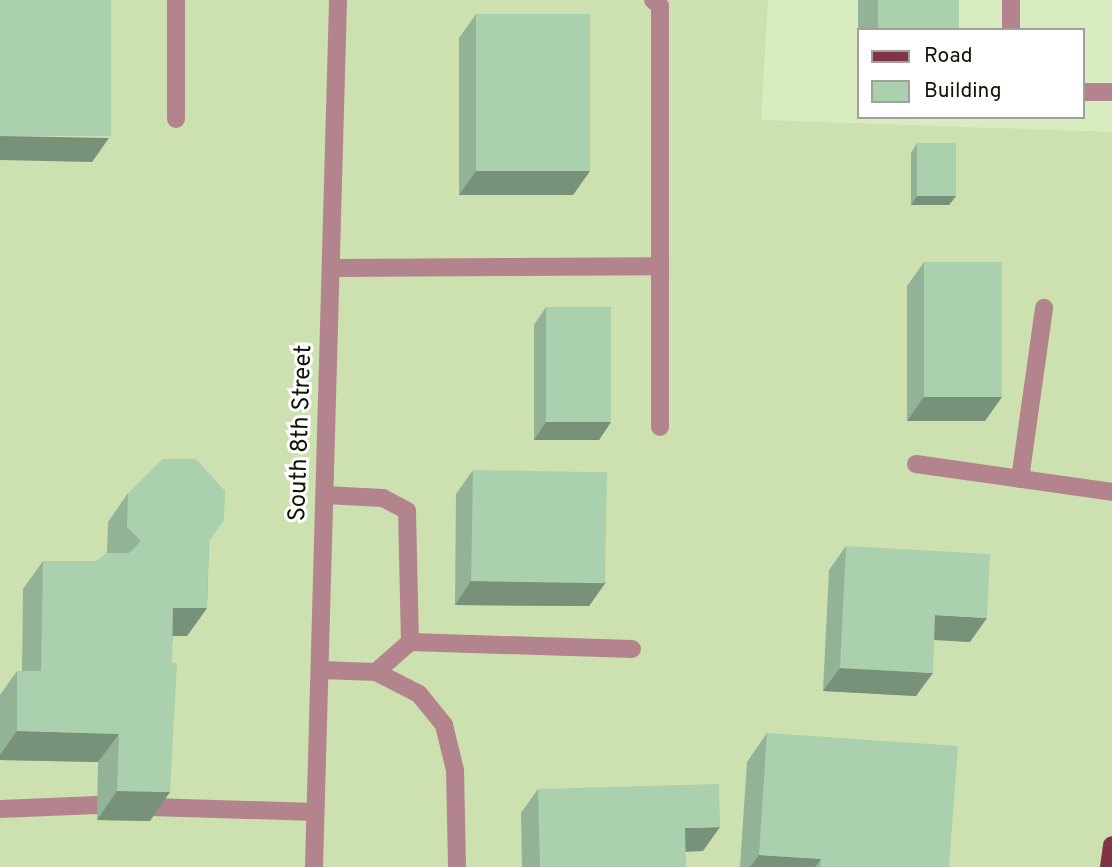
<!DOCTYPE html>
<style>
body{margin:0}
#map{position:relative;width:1112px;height:867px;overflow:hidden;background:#d9ecc0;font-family:Overpass,sans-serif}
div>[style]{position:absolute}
.built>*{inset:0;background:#cce1af}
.service>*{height:18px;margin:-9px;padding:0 9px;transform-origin:9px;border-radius:9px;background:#b3848d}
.minor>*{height:18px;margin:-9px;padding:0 9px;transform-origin:9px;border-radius:9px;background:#b3848d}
.primary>*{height:18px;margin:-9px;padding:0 9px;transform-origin:9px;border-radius:9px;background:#813347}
.wall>*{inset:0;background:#93b396;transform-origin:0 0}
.shaded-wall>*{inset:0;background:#78927a}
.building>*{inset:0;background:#abd0ae;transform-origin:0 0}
span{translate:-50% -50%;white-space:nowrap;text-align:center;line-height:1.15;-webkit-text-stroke:6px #fff;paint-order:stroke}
.street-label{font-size:24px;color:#0e1506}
.legend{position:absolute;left:857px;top:28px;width:228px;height:91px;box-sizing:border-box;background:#fff;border:2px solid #9fa19b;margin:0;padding:9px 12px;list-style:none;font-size:21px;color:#0e1506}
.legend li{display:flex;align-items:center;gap:14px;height:35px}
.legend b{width:35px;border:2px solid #9fa19b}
</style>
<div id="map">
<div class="built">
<div style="clip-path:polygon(0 0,768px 0,761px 120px,1112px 132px,1112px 867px,0 867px)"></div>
</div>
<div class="service">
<div style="left:653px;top:0;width:9px;rotate:41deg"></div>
<div style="left:660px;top:6px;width:421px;rotate:90deg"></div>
<div style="left:1011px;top:0;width:30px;rotate:90deg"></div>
<div style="left:1082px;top:92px;width:30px"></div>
<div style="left:176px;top:119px;width:119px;rotate:-90deg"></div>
<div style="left:331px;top:268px;width:329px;rotate:-0.3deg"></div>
<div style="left:916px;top:464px;width:198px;rotate:8.1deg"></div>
<div style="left:1020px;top:479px;width:173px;rotate:-82deg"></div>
<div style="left:325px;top:495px;width:58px;rotate:3deg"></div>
<div style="left:383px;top:498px;width:27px;rotate:28deg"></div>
<div style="left:407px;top:511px;width:131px;rotate:88.7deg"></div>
<div style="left:320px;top:670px;width:56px;rotate:2deg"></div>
<div style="left:376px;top:672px;width:48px;rotate:27.1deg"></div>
<div style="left:419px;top:694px;width:40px;rotate:51deg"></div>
<div style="left:444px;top:725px;width:46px;rotate:76.3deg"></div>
<div style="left:455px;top:770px;width:97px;rotate:88.8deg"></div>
<div style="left:376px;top:672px;width:45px;rotate:-41.4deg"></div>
<div style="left:410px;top:642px;width:222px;rotate:1.8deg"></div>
<div style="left:150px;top:807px;width:165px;rotate:1.7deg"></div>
<div style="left:0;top:809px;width:97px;rotate:-2.4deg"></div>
</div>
<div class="minor">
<div style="left:314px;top:867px;width:867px;rotate:-88.41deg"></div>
</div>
<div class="primary">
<div style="left:1109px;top:867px;width:22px;rotate:-82deg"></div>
</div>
<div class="wall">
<div style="left:858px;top:0;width:101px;height:30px"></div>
<div style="clip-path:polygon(476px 14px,590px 171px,573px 195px,459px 195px,459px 38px)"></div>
<div style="clip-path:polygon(917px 143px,956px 196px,949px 205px,911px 205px,911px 153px)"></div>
<div style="clip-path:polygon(924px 262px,985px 421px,907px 421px,907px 286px)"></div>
<div style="clip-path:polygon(546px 307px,611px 422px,599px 440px,534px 440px,534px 325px)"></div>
<div style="clip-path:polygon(473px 470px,606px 582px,589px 606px,455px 605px,456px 494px)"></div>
<div style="clip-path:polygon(128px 493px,209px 543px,207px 608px,187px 636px,173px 636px,150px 821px,97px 820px,98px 762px,0 760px,0 695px,17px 671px,22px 671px,23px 589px,43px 561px,97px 561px,107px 553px,108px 522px)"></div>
<div style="clip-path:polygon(846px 546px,970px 642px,934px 640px,916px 696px,823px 691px,829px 570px)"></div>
<div style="clip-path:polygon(767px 733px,949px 867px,740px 867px,747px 762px)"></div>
<div style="clip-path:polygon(538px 789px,703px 851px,685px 852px,686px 867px,522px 867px,521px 813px)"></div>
</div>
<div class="shaded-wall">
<div style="clip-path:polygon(0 136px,109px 138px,92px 162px,0 160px)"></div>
<div style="clip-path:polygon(476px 171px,590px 171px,573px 195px,459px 195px)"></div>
<div style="clip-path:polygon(917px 196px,956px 196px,949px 205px,911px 205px)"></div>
<div style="clip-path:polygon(924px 397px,1002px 397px,985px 421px,907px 421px)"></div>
<div style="clip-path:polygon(546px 422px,611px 422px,599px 440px,534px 440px)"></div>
<div style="clip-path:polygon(471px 581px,606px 582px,589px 606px,455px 605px)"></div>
<div style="clip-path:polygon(173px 608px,207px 608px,187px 636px,153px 636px)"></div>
<div style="clip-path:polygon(935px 615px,987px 618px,970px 642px,918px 639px)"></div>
<div style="clip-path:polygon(840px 668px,933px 673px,916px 696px,823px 691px)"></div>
<div style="clip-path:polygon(17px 731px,119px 734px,98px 762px,0 760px,0 755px)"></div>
<div style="clip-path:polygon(117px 791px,170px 792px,150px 821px,97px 820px)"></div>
<div style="clip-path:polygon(720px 827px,703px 851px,668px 852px,685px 828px)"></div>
<div style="clip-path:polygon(759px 855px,821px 859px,815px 867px,750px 867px)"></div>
</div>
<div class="building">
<div style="left:0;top:0;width:111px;height:136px"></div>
<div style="left:878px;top:0;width:81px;height:30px"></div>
<div style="left:476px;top:14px;width:114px;height:157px"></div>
<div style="left:917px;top:143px;width:39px;height:53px"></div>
<div style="left:924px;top:262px;width:78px;height:135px"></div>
<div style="left:546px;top:307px;width:65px;height:115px"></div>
<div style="clip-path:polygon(163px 459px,196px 459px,225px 491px,224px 520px,209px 541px,207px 608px,173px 608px,172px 663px,177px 663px,170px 792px,117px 791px,119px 734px,17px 731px,17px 671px,41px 671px,43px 561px,97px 561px,106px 553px,129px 553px,141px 541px,127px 527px,128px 493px)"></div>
<div style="left:473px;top:470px;width:134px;height:111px;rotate:1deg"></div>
<div style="clip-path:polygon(846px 546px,990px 554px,987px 618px,935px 615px,933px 673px,840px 668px)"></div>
<div style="clip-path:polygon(767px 733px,958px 746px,949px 867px,820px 867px,821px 859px,759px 855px)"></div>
<div style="clip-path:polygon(719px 784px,720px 827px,685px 828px,686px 867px,540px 867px,538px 789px)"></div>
</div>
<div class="street-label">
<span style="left:302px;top:433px;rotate:-88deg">South 8th Street</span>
</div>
<ul class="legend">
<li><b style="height:9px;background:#813347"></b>Road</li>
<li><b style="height:19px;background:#abd0ae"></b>Building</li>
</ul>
</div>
